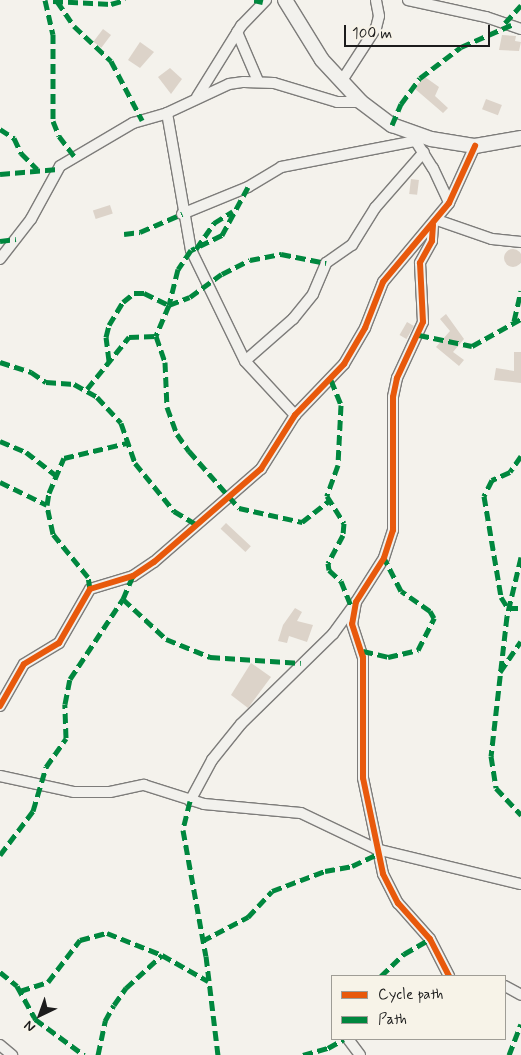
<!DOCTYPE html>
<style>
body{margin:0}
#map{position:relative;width:521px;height:1055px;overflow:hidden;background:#f4f2ec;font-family:Mynerve,sans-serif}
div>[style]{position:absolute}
.building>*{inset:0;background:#dcd3c9;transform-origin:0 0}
.round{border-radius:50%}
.roads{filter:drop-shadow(1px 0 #7d7c7a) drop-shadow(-1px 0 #7d7c7a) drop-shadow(0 1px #7d7c7a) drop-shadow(0 -1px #7d7c7a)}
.street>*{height:10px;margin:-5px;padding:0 5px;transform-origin:5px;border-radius:5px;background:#f2f1ed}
.secondary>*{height:14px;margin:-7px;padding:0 7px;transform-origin:7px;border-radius:7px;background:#f2f1ed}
.quiet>*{height:5px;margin-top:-2.5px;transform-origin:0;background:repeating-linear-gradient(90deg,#00873e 0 10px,transparent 0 15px)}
.cycleway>*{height:6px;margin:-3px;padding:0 3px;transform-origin:3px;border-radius:3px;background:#e8590c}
span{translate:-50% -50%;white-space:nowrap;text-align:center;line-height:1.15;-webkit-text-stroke:5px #f7f3e8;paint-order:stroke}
.legend{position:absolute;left:331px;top:975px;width:175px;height:65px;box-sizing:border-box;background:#f7f3e8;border:1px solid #9f9d96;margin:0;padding:6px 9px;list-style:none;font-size:15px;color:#1c1c1c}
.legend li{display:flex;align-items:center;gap:10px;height:25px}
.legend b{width:25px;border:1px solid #9f9d96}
.north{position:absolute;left:15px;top:990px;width:50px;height:50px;-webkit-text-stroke:4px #f7f3e8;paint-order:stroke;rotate:222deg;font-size:14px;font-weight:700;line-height:20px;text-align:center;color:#1c1c1c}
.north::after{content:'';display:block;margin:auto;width:18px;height:22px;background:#1c1c1c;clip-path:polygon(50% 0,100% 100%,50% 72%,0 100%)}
.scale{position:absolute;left:344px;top:25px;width:146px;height:22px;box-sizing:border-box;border:2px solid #1c1c1c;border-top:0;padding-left:6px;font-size:15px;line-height:18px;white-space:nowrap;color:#1c1c1c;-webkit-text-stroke:4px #f7f3e8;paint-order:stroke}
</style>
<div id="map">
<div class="building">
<div style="left:103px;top:29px;width:10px;height:16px;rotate:37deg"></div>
<div style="clip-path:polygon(502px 35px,516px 36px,515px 41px,521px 42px,519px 51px,499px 50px)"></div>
<div style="clip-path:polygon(140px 42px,154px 52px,140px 68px,128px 60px)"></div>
<div style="clip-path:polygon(170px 68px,182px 79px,171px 94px,158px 77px)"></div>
<div style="clip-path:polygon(425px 77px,439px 87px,435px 96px,448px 108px,443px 113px,414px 88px)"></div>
<div style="left:486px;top:99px;width:17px;height:11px;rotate:21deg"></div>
<div style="left:411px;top:179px;width:8px;height:15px;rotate:7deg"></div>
<div style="left:110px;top:205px;width:9px;height:18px;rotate:72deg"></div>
<div class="round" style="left:504px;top:249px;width:18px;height:18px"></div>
<div style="clip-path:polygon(446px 314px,464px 339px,453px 352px,464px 360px,459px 366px,436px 347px,450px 331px,440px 319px)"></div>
<div style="left:407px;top:322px;width:8px;height:15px;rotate:30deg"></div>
<div style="clip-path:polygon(514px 352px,521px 352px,521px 383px,494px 380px,496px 368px,514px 371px)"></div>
<div style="left:226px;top:523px;width:34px;height:8px;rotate:43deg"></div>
<div style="clip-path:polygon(295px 608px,302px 612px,297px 621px,313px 625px,307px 642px,289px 636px,287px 643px,278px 641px,283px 625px)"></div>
<div style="clip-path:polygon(251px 663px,271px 677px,248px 708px,231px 695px)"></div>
</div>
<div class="roads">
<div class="street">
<div style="left:408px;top:0;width:80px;rotate:12.3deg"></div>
<div style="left:486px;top:17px;width:37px;rotate:19deg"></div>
<div style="left:237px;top:32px;width:53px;rotate:66.8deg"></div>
<div style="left:341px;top:82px;width:64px;rotate:-57.1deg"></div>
<div style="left:376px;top:28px;width:12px;rotate:-76deg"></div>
<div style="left:379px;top:16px;width:16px;rotate:-101deg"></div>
<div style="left:197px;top:97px;width:84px;rotate:-58.2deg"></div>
<div style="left:241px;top:26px;width:36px;rotate:-46deg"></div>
<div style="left:167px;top:113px;width:139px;rotate:80.1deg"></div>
<div style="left:191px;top:250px;width:123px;rotate:64.1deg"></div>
<div style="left:245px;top:361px;width:74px;rotate:47.2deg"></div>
<div style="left:412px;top:135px;width:39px;rotate:58deg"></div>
<div style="left:433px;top:168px;width:38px;rotate:65deg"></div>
<div style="left:182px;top:214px;width:71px;rotate:-22.2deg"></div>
<div style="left:248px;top:187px;width:39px;rotate:-31deg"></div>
<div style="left:281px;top:167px;width:136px;rotate:-11deg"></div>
<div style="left:437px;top:220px;width:58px;rotate:19.1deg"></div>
<div style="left:492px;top:239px;width:29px;rotate:6deg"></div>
<div style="left:433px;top:225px;width:16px;rotate:94deg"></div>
<div style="left:432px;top:241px;width:25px;rotate:119deg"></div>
<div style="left:420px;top:263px;width:59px;rotate:87.1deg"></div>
<div style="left:423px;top:322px;width:62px;rotate:114.9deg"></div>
<div style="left:397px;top:378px;width:19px;rotate:102deg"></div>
<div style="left:393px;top:397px;width:133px;rotate:90deg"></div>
<div style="left:393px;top:530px;width:29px;rotate:108deg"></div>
<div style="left:384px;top:558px;width:52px;rotate:122.5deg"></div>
<div style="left:356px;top:602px;width:22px;rotate:100deg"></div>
<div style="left:352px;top:624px;width:35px;rotate:72deg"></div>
<div style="left:363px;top:657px;width:121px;rotate:90deg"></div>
<div style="left:363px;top:778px;width:98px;rotate:78.2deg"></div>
<div style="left:383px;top:874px;width:33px;rotate:63deg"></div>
<div style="left:398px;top:903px;width:48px;rotate:48.4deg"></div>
<div style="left:430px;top:939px;width:42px;rotate:62.8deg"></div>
<div style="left:0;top:259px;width:51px;rotate:-52.2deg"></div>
<div style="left:31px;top:219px;width:60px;rotate:-61.3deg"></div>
<div style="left:60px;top:166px;width:85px;rotate:-30.5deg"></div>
<div style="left:133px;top:123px;width:35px;rotate:-16deg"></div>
<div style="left:167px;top:113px;width:68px;rotate:-25.1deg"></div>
<div style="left:229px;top:84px;width:15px;rotate:-8deg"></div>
<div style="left:244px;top:82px;width:30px;rotate:2deg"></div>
<div style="left:274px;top:83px;width:66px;rotate:16.8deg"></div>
<div style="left:337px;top:102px;width:24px"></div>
<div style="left:245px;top:361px;width:64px;rotate:-41.2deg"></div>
<div style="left:293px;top:319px;width:32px;rotate:-51deg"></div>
<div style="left:313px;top:294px;width:34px;rotate:-67deg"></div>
<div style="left:326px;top:263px;width:32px;rotate:-35deg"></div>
<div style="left:352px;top:245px;width:44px;rotate:-58.1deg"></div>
<div style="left:375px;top:208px;width:74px;rotate:-48.8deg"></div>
<div style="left:0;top:706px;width:48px;rotate:-60.3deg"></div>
<div style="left:24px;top:664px;width:41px;rotate:-31deg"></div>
<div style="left:59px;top:643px;width:62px;rotate:-60.1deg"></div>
<div style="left:90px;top:589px;width:45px;rotate:-16.8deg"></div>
<div style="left:133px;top:576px;width:25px;rotate:-34deg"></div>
<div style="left:154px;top:562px;width:142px;rotate:-41deg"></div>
<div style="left:261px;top:469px;width:64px;rotate:-57.8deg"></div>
<div style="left:295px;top:415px;width:71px;rotate:-46.1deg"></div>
<div style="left:344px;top:364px;width:42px;rotate:-59.7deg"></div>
<div style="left:365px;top:328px;width:49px;rotate:-68.6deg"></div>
<div style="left:383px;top:282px;width:103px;rotate:-50.1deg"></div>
<div style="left:449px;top:203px;width:63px;rotate:-65.5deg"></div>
<div style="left:0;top:776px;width:76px;rotate:12.2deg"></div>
<div style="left:74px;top:792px;width:36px"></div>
<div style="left:110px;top:792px;width:35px;rotate:-12deg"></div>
<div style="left:144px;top:785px;width:63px;rotate:17.6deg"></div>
<div style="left:204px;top:804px;width:97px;rotate:5.3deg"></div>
<div style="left:301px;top:813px;width:83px;rotate:25.6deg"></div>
<div style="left:376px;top:849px;width:149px;rotate:13.6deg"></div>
<div style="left:190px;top:801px;width:47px;rotate:-61.8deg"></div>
<div style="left:212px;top:760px;width:46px;rotate:-51.1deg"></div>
<div style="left:241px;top:724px;width:129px;rotate:-44.4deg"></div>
<div style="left:333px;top:634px;width:36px;rotate:-54deg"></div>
<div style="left:505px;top:986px;width:18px;rotate:29deg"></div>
<div style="left:348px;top:1039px;width:20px;rotate:53deg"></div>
<div style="left:0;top:1045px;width:16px;rotate:40deg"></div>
</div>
<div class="secondary">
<div style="left:285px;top:0;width:70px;rotate:58.3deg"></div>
<div style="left:322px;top:60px;width:57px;rotate:47.1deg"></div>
<div style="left:361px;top:102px;width:39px;rotate:37deg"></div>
<div style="left:392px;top:125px;width:41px;rotate:19.7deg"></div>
<div style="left:431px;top:139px;width:45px;rotate:9deg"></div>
<div style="left:475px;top:146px;width:47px;rotate:-9.9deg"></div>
</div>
</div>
<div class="quiet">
<div style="left:45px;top:0;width:35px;rotate:77deg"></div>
<div style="left:53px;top:34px;width:87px;rotate:90deg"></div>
<div style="left:53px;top:121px;width:16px;rotate:68deg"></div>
<div style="left:59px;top:136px;width:25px;rotate:53deg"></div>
<div style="left:254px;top:0;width:9px;rotate:13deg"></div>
<div style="left:53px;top:1px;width:58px;rotate:3deg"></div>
<div style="left:111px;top:4px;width:15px;rotate:-16deg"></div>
<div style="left:57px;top:1px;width:30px;rotate:56deg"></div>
<div style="left:74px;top:26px;width:51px;rotate:43.4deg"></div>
<div style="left:111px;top:61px;width:67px;rotate:62.3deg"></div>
<div style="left:505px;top:23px;width:24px;rotate:-48deg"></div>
<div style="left:392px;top:125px;width:23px;rotate:-67deg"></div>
<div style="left:401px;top:104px;width:32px;rotate:-54deg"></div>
<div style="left:420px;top:78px;width:51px;rotate:-37.1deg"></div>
<div style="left:461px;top:47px;width:55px;rotate:-23.7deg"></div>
<div style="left:0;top:129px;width:17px;rotate:33deg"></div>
<div style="left:14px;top:138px;width:17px;rotate:65deg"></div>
<div style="left:21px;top:153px;width:23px;rotate:45deg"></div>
<div style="left:0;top:174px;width:58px;rotate:-4.9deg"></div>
<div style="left:248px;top:187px;width:55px;rotate:118.4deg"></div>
<div style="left:222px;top:235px;width:34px;rotate:154deg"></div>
<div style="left:191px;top:250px;width:23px;rotate:124deg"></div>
<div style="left:178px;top:269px;width:37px;rotate:104deg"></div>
<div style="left:169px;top:305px;width:34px;rotate:113deg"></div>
<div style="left:156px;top:336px;width:28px;rotate:71deg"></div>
<div style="left:165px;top:362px;width:45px;rotate:87.5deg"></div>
<div style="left:167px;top:407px;width:29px;rotate:70deg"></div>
<div style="left:177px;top:434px;width:21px;rotate:55deg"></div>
<div style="left:189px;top:451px;width:76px;rotate:48.7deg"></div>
<div style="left:239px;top:508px;width:65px;rotate:12.5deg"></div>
<div style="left:302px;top:522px;width:34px;rotate:-38deg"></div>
<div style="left:124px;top:234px;width:16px;rotate:-7deg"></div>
<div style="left:140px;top:232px;width:46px;rotate:-23.2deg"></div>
<div style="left:0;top:241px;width:16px;rotate:-7deg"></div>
<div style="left:196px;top:249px;width:32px;rotate:-55deg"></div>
<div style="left:214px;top:223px;width:22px;rotate:-32deg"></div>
<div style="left:514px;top:321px;width:31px;rotate:-77deg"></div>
<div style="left:419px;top:335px;width:54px;rotate:11.7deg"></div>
<div style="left:472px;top:346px;width:56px;rotate:-28.9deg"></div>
<div style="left:109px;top:361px;width:24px;rotate:-97deg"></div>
<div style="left:106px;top:337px;width:12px;rotate:-76deg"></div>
<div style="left:109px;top:325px;width:27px;rotate:-59deg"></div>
<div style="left:123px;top:302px;width:14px;rotate:-39deg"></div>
<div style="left:134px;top:293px;width:10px"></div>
<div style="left:144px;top:293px;width:28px;rotate:26deg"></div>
<div style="left:169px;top:305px;width:22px;rotate:-21deg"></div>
<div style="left:190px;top:297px;width:39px;rotate:-36deg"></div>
<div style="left:222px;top:274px;width:31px;rotate:-27deg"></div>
<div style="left:250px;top:260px;width:32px;rotate:-11deg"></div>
<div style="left:281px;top:254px;width:46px;rotate:11.3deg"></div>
<div style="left:0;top:362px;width:33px;rotate:18deg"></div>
<div style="left:31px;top:372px;width:18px;rotate:34deg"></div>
<div style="left:46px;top:382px;width:28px;rotate:4deg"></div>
<div style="left:74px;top:384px;width:26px;rotate:29deg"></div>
<div style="left:97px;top:397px;width:35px;rotate:47deg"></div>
<div style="left:121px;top:423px;width:42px;rotate:70.7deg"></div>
<div style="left:135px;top:463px;width:62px;rotate:50.9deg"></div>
<div style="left:174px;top:511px;width:27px;rotate:31deg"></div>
<div style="left:331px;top:380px;width:27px;rotate:68deg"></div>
<div style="left:341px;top:405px;width:60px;rotate:92.9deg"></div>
<div style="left:338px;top:465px;width:33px;rotate:110deg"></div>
<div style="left:327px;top:496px;width:32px;rotate:58deg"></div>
<div style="left:344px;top:523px;width:12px;rotate:95deg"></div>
<div style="left:343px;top:535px;width:32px;rotate:118deg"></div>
<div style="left:328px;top:563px;width:7px;rotate:82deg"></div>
<div style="left:329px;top:570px;width:16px;rotate:43deg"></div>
<div style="left:341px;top:581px;width:29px;rotate:68deg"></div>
<div style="left:87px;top:389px;width:67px;rotate:-51.1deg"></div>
<div style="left:129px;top:337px;width:27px;rotate:-2deg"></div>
<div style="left:0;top:441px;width:28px;rotate:23deg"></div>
<div style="left:26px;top:452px;width:37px;rotate:38deg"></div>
<div style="left:521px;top:456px;width:19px;rotate:125deg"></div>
<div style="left:510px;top:472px;width:20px;rotate:156deg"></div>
<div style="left:492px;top:480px;width:18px;rotate:117deg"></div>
<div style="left:484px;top:496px;width:102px;rotate:80.4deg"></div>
<div style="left:501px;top:597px;width:13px;rotate:58deg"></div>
<div style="left:508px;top:608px;width:13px"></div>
<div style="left:0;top:482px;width:52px;rotate:26.1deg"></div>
<div style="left:521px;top:557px;width:61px;rotate:103.3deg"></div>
<div style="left:507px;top:616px;width:141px;rotate:96.5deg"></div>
<div style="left:491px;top:756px;width:32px;rotate:81deg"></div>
<div style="left:496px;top:788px;width:37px;rotate:47deg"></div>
<div style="left:90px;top:589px;width:12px;rotate:-99deg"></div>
<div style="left:88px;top:577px;width:55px;rotate:-129.1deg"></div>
<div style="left:53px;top:534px;width:30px;rotate:-102deg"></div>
<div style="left:47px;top:505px;width:12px;rotate:-81deg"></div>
<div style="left:49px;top:493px;width:38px;rotate:-67deg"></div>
<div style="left:64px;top:458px;width:65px;rotate:-13.4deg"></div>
<div style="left:123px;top:599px;width:59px;rotate:42.9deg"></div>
<div style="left:166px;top:639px;width:48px;rotate:22.2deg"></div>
<div style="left:210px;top:657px;width:91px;rotate:3.8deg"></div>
<div style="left:363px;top:651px;width:26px;rotate:13deg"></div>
<div style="left:388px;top:657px;width:31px;rotate:-13deg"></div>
<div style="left:418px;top:650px;width:36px;rotate:-63deg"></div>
<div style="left:434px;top:618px;width:8px;rotate:-120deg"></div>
<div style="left:430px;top:611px;width:35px;rotate:-145deg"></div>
<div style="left:401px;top:591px;width:37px;rotate:-117deg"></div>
<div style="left:500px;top:672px;width:37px;rotate:-56deg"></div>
<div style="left:190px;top:801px;width:30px;rotate:104deg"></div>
<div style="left:183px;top:830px;width:128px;rotate:79.7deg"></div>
<div style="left:206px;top:956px;width:100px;rotate:83.1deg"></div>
<div style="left:0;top:855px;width:55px;rotate:-53.1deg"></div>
<div style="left:33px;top:811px;width:46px;rotate:-73.5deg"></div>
<div style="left:46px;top:767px;width:35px;rotate:-55deg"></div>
<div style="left:66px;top:738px;width:34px;rotate:-92deg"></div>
<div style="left:65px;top:704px;width:25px;rotate:-79deg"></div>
<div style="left:70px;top:679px;width:96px;rotate:-56.5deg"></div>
<div style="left:123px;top:599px;width:25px;rotate:-67deg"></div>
<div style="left:202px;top:941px;width:52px;rotate:-27.6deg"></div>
<div style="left:248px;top:917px;width:35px;rotate:-47deg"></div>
<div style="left:272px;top:891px;width:57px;rotate:-20.7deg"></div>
<div style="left:325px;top:871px;width:27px;rotate:-10deg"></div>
<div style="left:352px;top:866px;width:29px;rotate:-25deg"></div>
<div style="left:0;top:972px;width:22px;rotate:39deg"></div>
<div style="left:17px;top:986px;width:38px;rotate:61deg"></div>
<div style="left:35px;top:1019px;width:61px;rotate:36.3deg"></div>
<div style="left:381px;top:976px;width:32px;rotate:-44deg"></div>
<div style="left:404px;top:954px;width:30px;rotate:-30deg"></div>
<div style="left:20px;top:991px;width:29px;rotate:-18deg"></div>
<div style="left:48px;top:982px;width:53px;rotate:-52.7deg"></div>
<div style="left:80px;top:940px;width:28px;rotate:-15deg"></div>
<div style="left:107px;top:933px;width:59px;rotate:21.8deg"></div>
<div style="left:162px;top:955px;width:53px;rotate:29.5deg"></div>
<div style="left:98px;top:1055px;width:35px;rotate:-78deg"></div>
<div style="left:105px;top:1021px;width:18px;rotate:-61deg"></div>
<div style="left:114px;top:1005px;width:21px;rotate:-55deg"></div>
<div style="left:126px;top:988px;width:49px;rotate:-42.5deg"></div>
<div style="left:303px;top:1055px;width:26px;rotate:-16deg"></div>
<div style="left:328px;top:1048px;width:18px;rotate:-29deg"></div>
<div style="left:509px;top:1055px;width:33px;rotate:-69deg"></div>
</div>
<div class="cycleway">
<div style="left:433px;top:225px;width:16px;rotate:94deg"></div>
<div style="left:432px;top:241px;width:25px;rotate:119deg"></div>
<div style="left:420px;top:263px;width:59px;rotate:87.1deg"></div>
<div style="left:423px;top:322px;width:62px;rotate:114.9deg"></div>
<div style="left:397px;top:378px;width:19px;rotate:102deg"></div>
<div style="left:393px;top:397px;width:133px;rotate:90deg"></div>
<div style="left:393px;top:530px;width:29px;rotate:108deg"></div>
<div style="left:384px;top:558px;width:52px;rotate:122.5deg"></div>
<div style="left:356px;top:602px;width:22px;rotate:100deg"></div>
<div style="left:352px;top:624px;width:35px;rotate:72deg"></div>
<div style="left:363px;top:657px;width:121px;rotate:90deg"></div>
<div style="left:363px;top:778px;width:98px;rotate:78.2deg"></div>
<div style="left:383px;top:874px;width:33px;rotate:63deg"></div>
<div style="left:398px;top:903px;width:48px;rotate:48.4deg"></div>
<div style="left:430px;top:939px;width:42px;rotate:62.8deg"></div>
<div style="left:0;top:706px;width:48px;rotate:-60.3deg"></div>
<div style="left:24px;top:664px;width:41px;rotate:-31deg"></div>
<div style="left:59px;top:643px;width:62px;rotate:-60.1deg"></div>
<div style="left:90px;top:589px;width:45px;rotate:-16.8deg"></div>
<div style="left:133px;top:576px;width:25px;rotate:-34deg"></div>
<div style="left:154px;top:562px;width:142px;rotate:-41deg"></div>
<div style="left:261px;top:469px;width:64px;rotate:-57.8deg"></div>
<div style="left:295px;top:415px;width:71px;rotate:-46.1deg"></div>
<div style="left:344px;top:364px;width:42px;rotate:-59.7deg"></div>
<div style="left:365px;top:328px;width:49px;rotate:-68.6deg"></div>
<div style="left:383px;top:282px;width:103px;rotate:-50.1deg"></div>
<div style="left:449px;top:203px;width:63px;rotate:-65.5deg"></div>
</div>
<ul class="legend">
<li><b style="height:6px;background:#e8590c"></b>Cycle path</li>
<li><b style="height:6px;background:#00873e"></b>Path</li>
</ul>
<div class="north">N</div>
<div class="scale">100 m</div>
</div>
